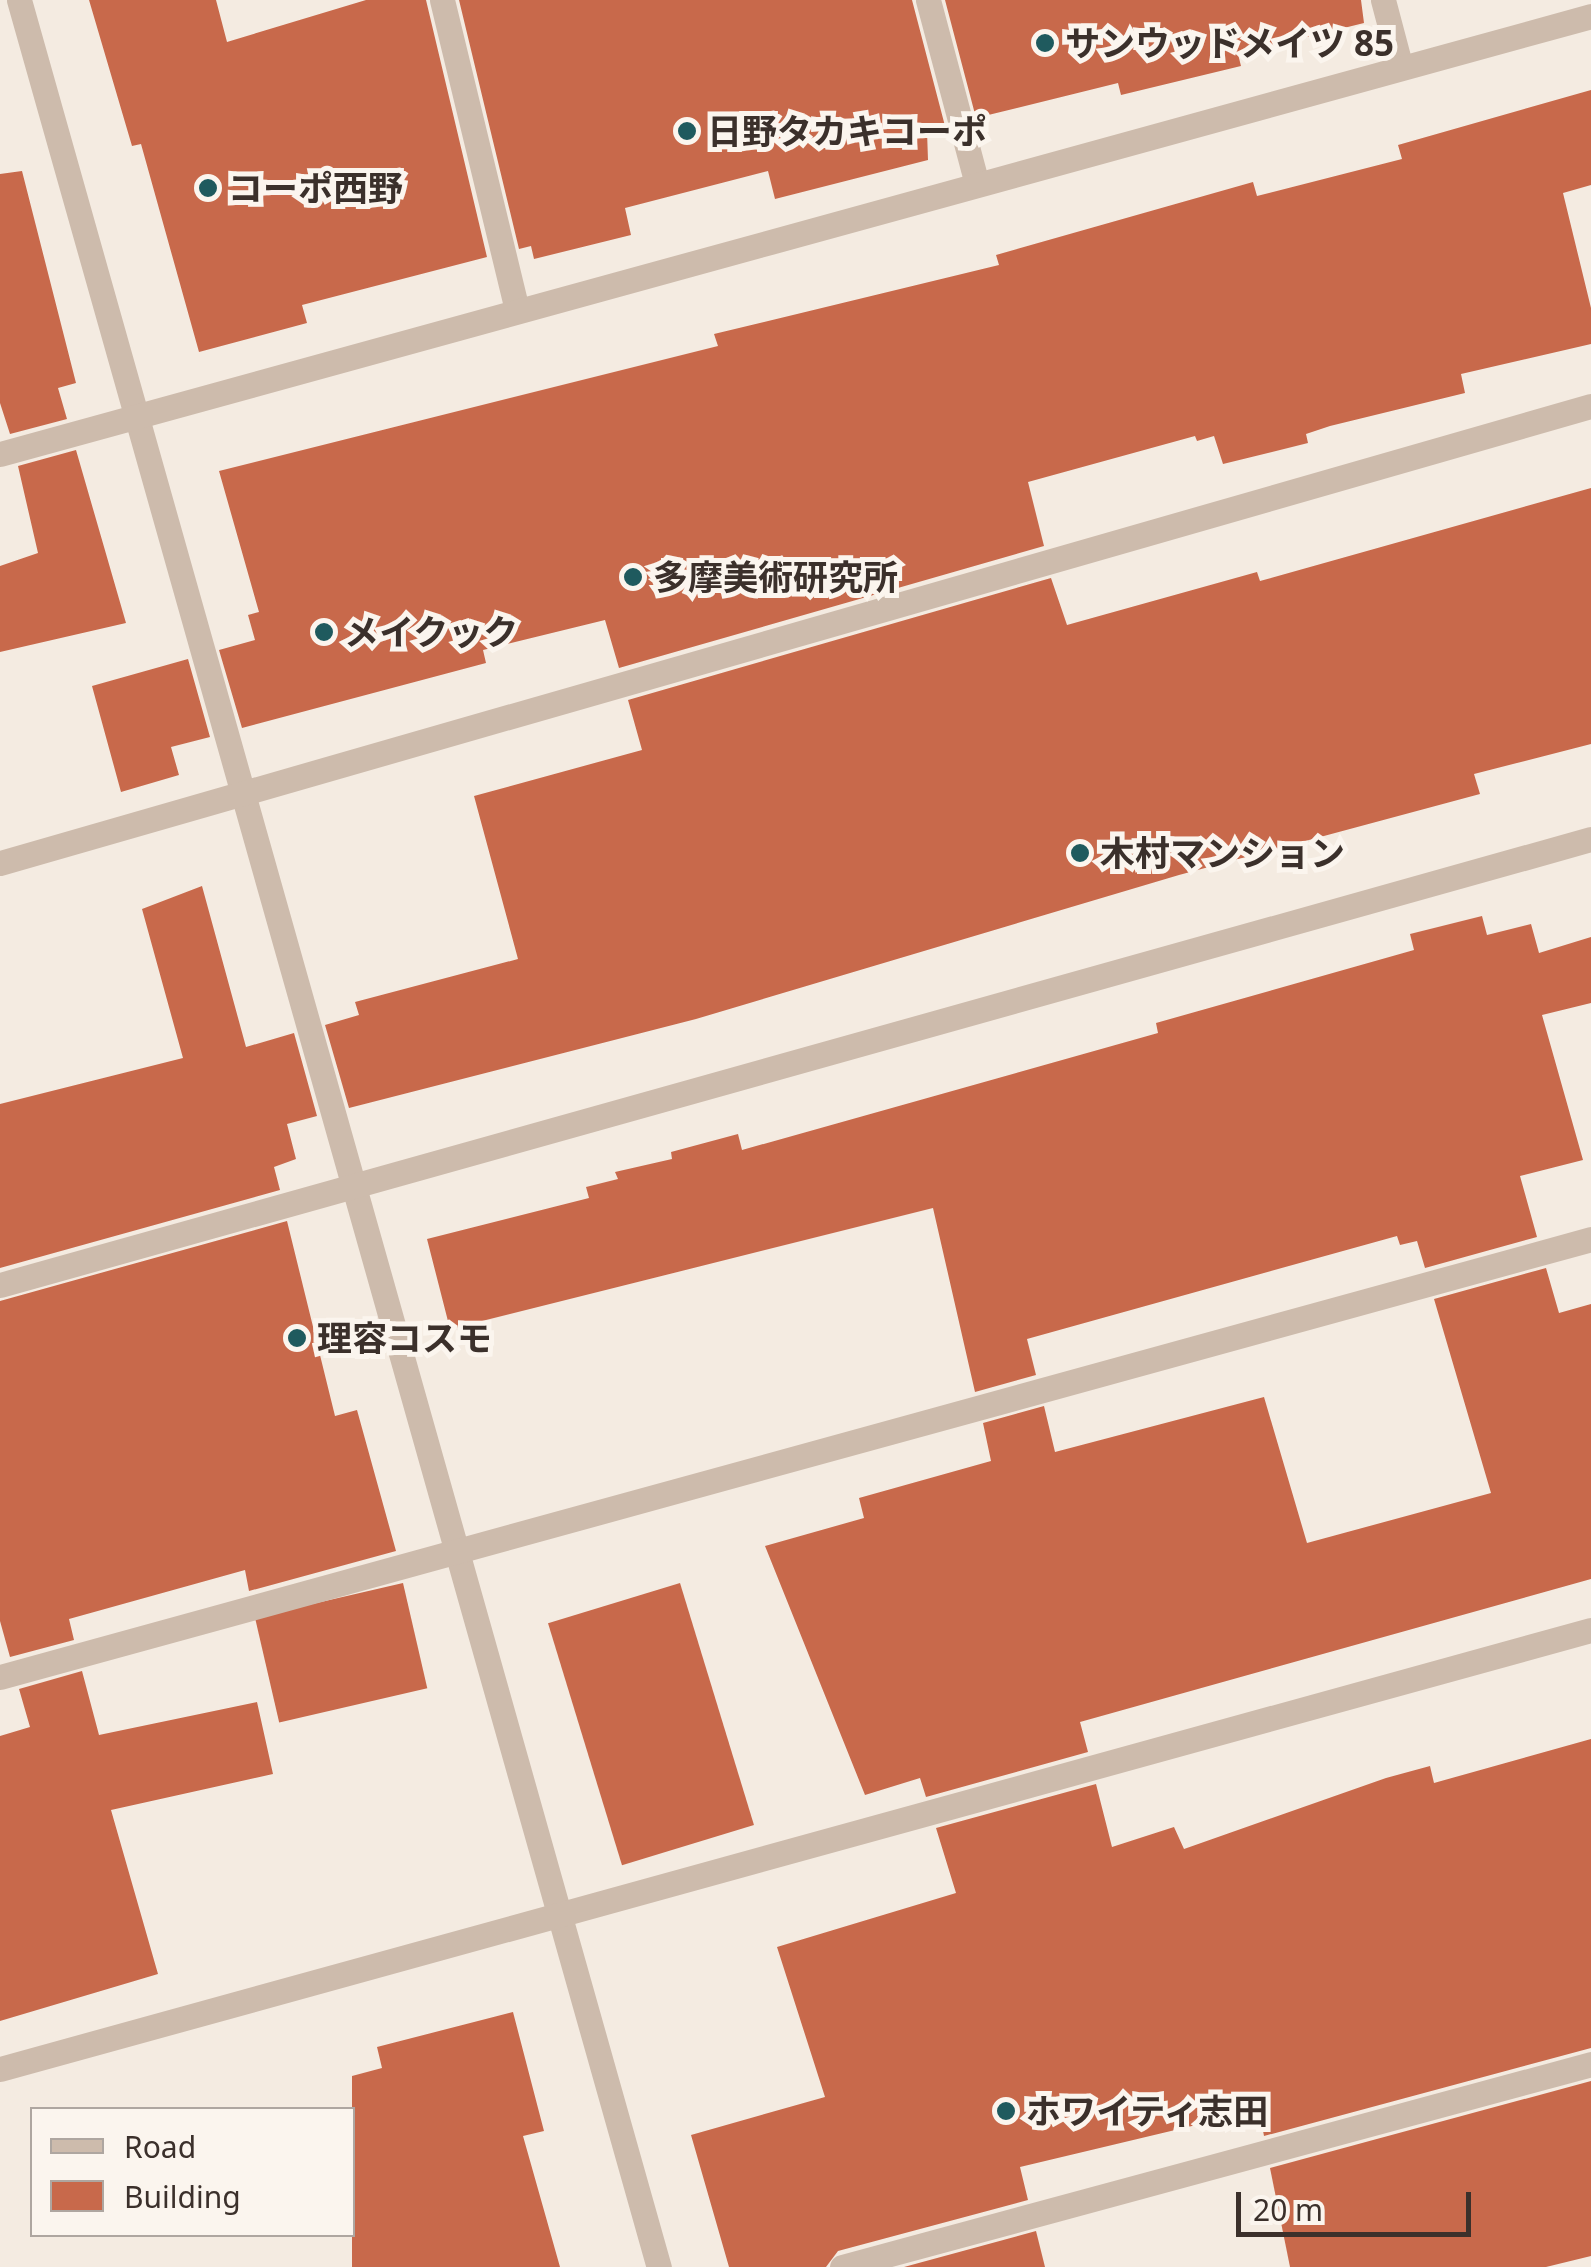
<!DOCTYPE html>
<meta charset="utf-8">
<style>
body{margin:0}
#map{position:relative;width:1591px;height:2267px;overflow:hidden;background:#f4ebe1;font-family:"Noto Sans","Noto Sans JP",sans-serif}
div>[style]{position:absolute}
.building>*{inset:0;background:#c8694b;transform-origin:0 0}
.street>*{height:25px;margin:-12.5px;padding:0 12.5px;transform-origin:12.5px;border-radius:12.5px;background:#cdbbac}
.dots>*{width:28px;height:28px;translate:-50% -50%;box-sizing:border-box;border:5px solid #fbf5ee;border-radius:50%}
span{translate:-50% -50%;white-space:nowrap;text-align:center;line-height:1.15;-webkit-text-stroke:10px #fbf5ee;paint-order:stroke}
.poi-label{font-size:35px;color:#3b302b;font-weight:700}
.left{translate:0 -50%;text-align:left}
.legend{position:absolute;left:30px;top:2107px;width:325px;height:130px;box-sizing:border-box;background:#fbf5ee;border:2px solid #aea6a0;margin:0;padding:12px 18px;list-style:none;font-size:30px;color:#3b302b}
.legend li{display:flex;align-items:center;gap:20px;height:50px}
.legend b{width:50px;border:2px solid #aea6a0}
.scale{position:absolute;left:1236px;top:2192px;width:235px;height:45px;box-sizing:border-box;border:5px solid #3b302b;border-top:0;padding-left:12px;font-size:30px;line-height:35px;white-space:nowrap;color:#3b302b;-webkit-text-stroke:8px #fbf5ee;paint-order:stroke}
</style>
<div id="map">
<div class="building">
<div style="clip-path:polygon(89px 0,216px 0,227px 42px,366px 0,426px 0,487px 257px,302px 305px,307px 323px,199px 352px,141px 144px,132px 146px)"></div>
<div style="clip-path:polygon(459px 0,912px 0,945px 126px,927px 131px,928px 160px,775px 199px,768px 171px,625px 208px,631px 235px,534px 259px,531px 246px,519px 249px)"></div>
<div style="clip-path:polygon(945px 0,1361px 0,1364px 23px,1238px 54px,1241px 66px,1121px 95px,1118px 83px,976px 118px)"></div>
<div style="clip-path:polygon(1591px 90px,1591px 185px,1563px 193px,1591px 308px,1591px 344px,1461px 374px,1465px 393px,1330px 426px,1306px 434px,1308px 443px,1223px 464px,1214px 436px,1197px 441px,1195px 436px,1028px 482px,1044px 546px,619px 668px,605px 620px,483px 650px,486px 663px,242px 728px,219px 650px,255px 640px,248px 615px,259px 612px,219px 471px,718px 346px,714px 334px,999px 265px,996px 255px,1253px 182px,1257px 196px,1402px 159px,1398px 145px)"></div>
<div style="clip-path:polygon(22px 171px,76px 383px,58px 388px,67px 419px,10px 434px,0 403px,0 174px)"></div>
<div style="clip-path:polygon(76px 450px,126px 623px,0 652px,0 566px,38px 553px,18px 466px)"></div>
<div style="clip-path:polygon(1591px 488px,1591px 744px,1474px 774px,1480px 794px,1179px 875px,696px 1019px,349px 1108px,325px 1025px,359px 1015px,355px 1002px,518px 959px,474px 796px,642px 750px,628px 700px,1051px 578px,1067px 625px,1257px 572px,1260px 581px)"></div>
<div style="clip-path:polygon(188px 659px,210px 737px,171px 747px,179px 775px,121px 792px,92px 686px)"></div>
<div style="clip-path:polygon(202px 886px,246px 1047px,294px 1033px,317px 1116px,287px 1124px,296px 1159px,274px 1167px,280px 1190px,0 1268px,0 1104px,183px 1058px,142px 909px)"></div>
<div style="clip-path:polygon(1482px 916px,1487px 935px,1531px 924px,1539px 953px,1591px 937px,1591px 1003px,1542px 1015px,1583px 1160px,1520px 1176px,1537px 1237px,1425px 1268px,1417px 1241px,1400px 1245px,1397px 1236px,1027px 1339px,1036px 1375px,975px 1392px,933px 1208px,450px 1329px,427px 1239px,589px 1198px,586px 1187px,618px 1179px,615px 1172px,672px 1159px,671px 1152px,738px 1134px,742px 1150px,1158px 1033px,1156px 1023px,1414px 950px,1410px 934px)"></div>
<div style="clip-path:polygon(287px 1221px,335px 1416px,357px 1410px,396px 1551px,249px 1591px,245px 1570px,69px 1619px,74px 1640px,10px 1657px,0 1621px,0 1301px)"></div>
<div style="clip-path:polygon(1546px 1268px,1559px 1313px,1591px 1304px,1591px 1579px,1080px 1722px,1088px 1752px,926px 1797px,920px 1778px,865px 1795px,765px 1546px,864px 1518px,859px 1498px,991px 1461px,983px 1423px,1044px 1406px,1055px 1452px,1264px 1397px,1307px 1543px,1491px 1493px,1434px 1299px)"></div>
<div style="left:403px;top:1583px;width:108px;height:152px;rotate:77deg"></div>
<div style="left:680px;top:1583px;width:253px;height:138px;rotate:73deg"></div>
<div style="clip-path:polygon(82px 1671px,99px 1735px,257px 1702px,273px 1774px,111px 1810px,158px 1974px,0 2021px,0 1736px,30px 1727px,19px 1689px)"></div>
<div style="clip-path:polygon(1591px 1739px,1591px 2048px,1264px 2136px,1259px 2110px,1020px 2167px,1028px 2200px,838px 2251px,826px 2267px,729px 2267px,691px 2135px,825px 2097px,777px 1947px,956px 1893px,936px 1828px,1096px 1784px,1112px 1847px,1174px 1827px,1184px 1849px,1386px 1778px,1430px 1766px,1434px 1783px)"></div>
<div style="clip-path:polygon(513px 2012px,544px 2131px,523px 2136px,560px 2267px,352px 2267px,352px 2076px,382px 2068px,377px 2047px)"></div>
<div style="clip-path:polygon(1591px 2081px,1591px 2256px,1546px 2267px,1290px 2267px,1270px 2168px)"></div>
<div style="clip-path:polygon(1036px 2231px,1045px 2267px,904px 2267px)"></div>
</div>
<div class="street">
<div style="left:19px;top:0;width:2356px;rotate:74.24deg"></div>
<div style="left:442px;top:0;width:320px;rotate:76.4deg"></div>
<div style="left:928px;top:0;width:190px;rotate:75.1deg"></div>
<div style="left:1383px;top:0;width:70px;rotate:75.2deg"></div>
<div style="left:0;top:454px;width:1650px;rotate:-15.39deg"></div>
<div style="left:0;top:863px;width:1655px;rotate:-16.03deg"></div>
<div style="left:0;top:1285px;width:1652px;rotate:-15.66deg"></div>
<div style="left:0;top:1677px;width:1650px;rotate:-15.39deg"></div>
<div style="left:0;top:2069px;width:1650px;rotate:-15.43deg"></div>
<div style="left:842px;top:2267px;width:776px;rotate:-15.16deg"></div>
</div>
<div class="dots">
<div style="left:1045px;top:43px;background:#1f5a5e"></div>
<div style="left:687px;top:131px;background:#1f5a5e"></div>
<div style="left:208px;top:188px;background:#1f5a5e"></div>
<div style="left:633px;top:577px;background:#1f5a5e"></div>
<div style="left:324px;top:632px;background:#1f5a5e"></div>
<div style="left:1080px;top:853px;background:#1f5a5e"></div>
<div style="left:297px;top:1338px;background:#1f5a5e"></div>
<div style="left:1006px;top:2111px;background:#1f5a5e"></div>
</div>
<div class="poi-label">
<span class="left" style="left:1065px;top:43px">サンウッドメイツ 85</span>
<span class="left" style="left:707px;top:131px">日野タカキコーポ</span>
<span class="left" style="left:228px;top:188px">コーポ西野</span>
<span class="left" style="left:653px;top:577px">多摩美術研究所</span>
<span class="left" style="left:344px;top:632px">メイクック</span>
<span class="left" style="left:1100px;top:853px">木村マンション</span>
<span class="left" style="left:317px;top:1338px">理容コスモ</span>
<span class="left" style="left:1026px;top:2111px">ホワイティ志田</span>
</div>
<ul class="legend">
<li><b style="height:12px;background:#cdbbac"></b>Road</li>
<li><b style="height:28px;background:#c8694b"></b>Building</li>
</ul>
<div class="scale">20 m</div>
</div>
